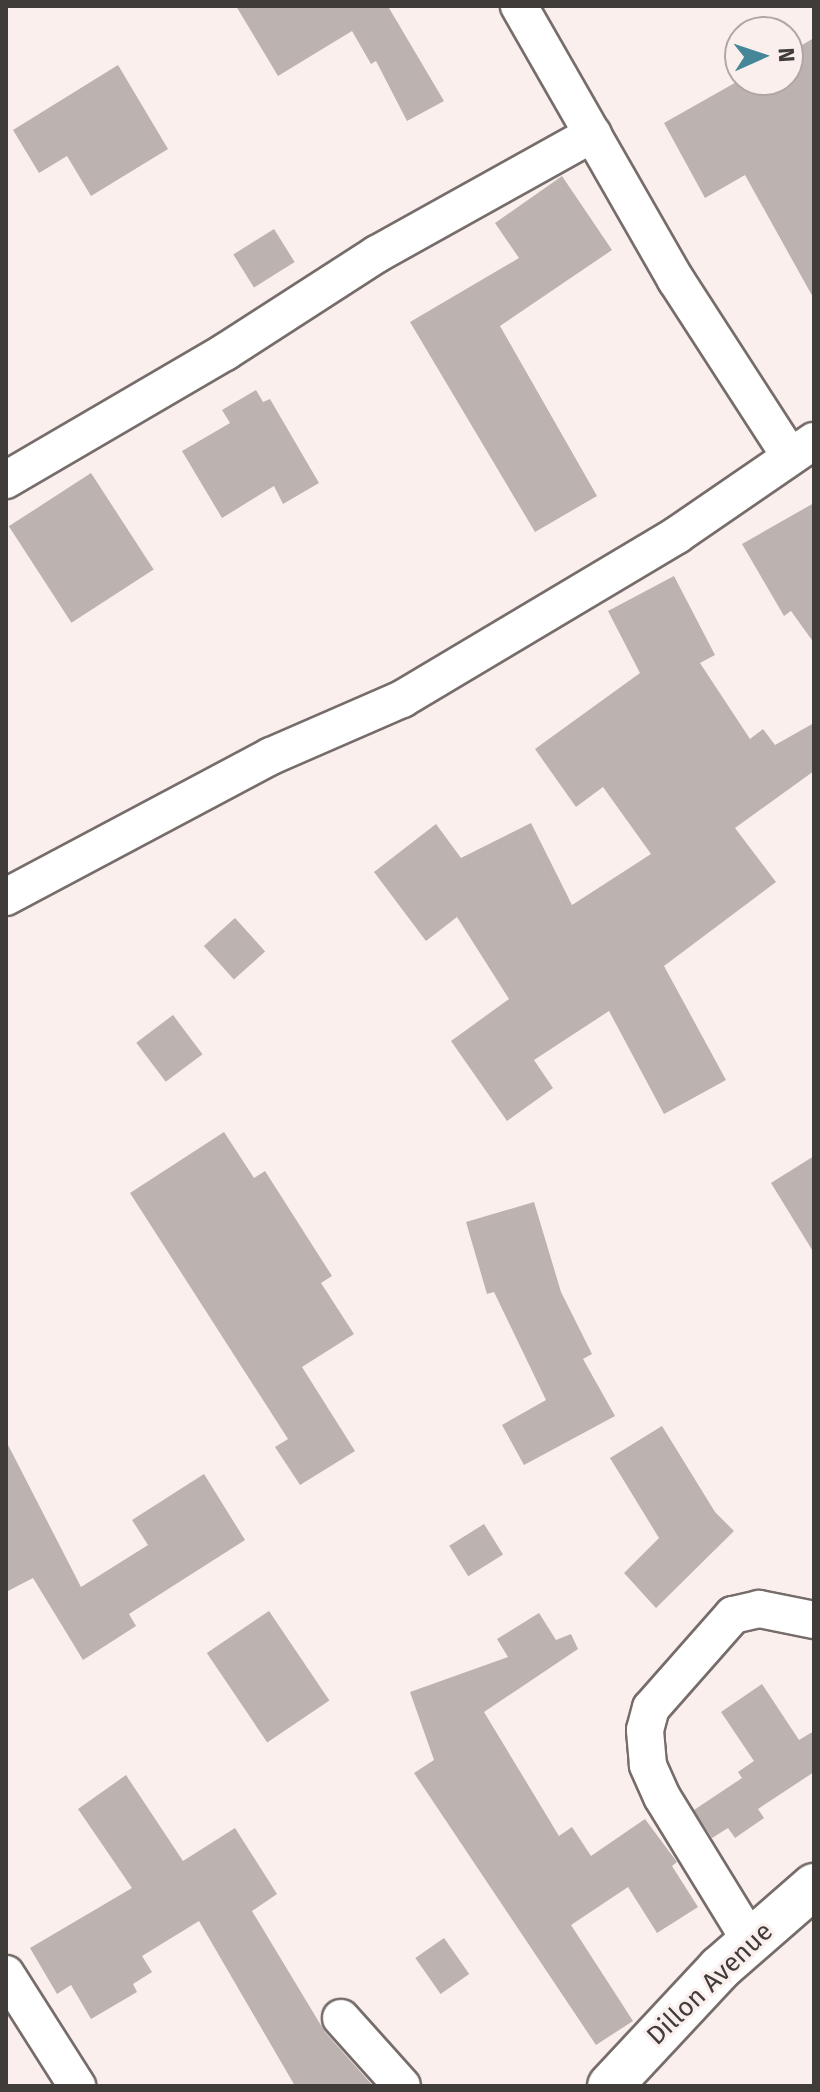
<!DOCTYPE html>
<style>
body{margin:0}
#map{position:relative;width:820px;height:2092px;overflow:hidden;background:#faefec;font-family:"Fira Sans",sans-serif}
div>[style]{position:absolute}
.building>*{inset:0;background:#bcb2af;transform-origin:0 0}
.roads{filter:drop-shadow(2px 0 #766d6a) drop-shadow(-2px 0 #766d6a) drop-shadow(0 2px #766d6a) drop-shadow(0 -2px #766d6a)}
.minor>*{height:36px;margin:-18px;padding:0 18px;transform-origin:18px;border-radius:18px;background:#fff}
.tertiary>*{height:44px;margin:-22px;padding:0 22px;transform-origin:22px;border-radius:22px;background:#fff}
span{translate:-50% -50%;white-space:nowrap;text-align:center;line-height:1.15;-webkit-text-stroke:6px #faefec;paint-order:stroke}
.street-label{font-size:26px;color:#403c3a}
.frame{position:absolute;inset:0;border:8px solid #403c3a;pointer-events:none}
.north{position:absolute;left:724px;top:16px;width:80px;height:80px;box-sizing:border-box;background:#faefec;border:2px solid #b0a7a5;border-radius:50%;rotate:87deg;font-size:22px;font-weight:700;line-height:32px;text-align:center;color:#403c3a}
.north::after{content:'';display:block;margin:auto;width:28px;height:36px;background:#458798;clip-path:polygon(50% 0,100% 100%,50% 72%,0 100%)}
</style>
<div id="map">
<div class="building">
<div style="clip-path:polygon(236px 6px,393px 6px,389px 8px,444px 101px,407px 121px,376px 61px,371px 64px,352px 31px,278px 76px)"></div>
<div style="clip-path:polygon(814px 38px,814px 299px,745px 175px,705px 198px,664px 123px,740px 80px,788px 80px,788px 53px)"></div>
<div style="clip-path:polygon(118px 65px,168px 149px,91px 196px,67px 156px,39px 173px,13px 130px)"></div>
<div style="clip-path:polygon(562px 176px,612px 250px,500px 326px,597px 496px,535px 532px,410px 322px,519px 258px,495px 223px)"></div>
<div style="left:274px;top:229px;width:39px;height:48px;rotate:58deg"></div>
<div style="clip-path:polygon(256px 390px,263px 402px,270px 399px,319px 483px,283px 504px,274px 486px,222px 518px,182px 451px,230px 423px,222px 410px)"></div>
<div style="left:91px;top:473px;width:115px;height:98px;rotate:57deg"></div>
<div style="clip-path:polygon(814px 503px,814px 643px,791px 611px,784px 616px,742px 544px)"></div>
<div style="clip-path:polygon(674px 576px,715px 655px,700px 663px,750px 739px,763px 729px,775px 745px,814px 723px,814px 771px,735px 828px,776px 882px,664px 966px,726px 1080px,664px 1114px,609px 1011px,534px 1060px,553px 1088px,507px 1121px,451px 1041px,509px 999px,457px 917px,426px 941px,374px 872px,436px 824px,461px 858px,531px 823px,572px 905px,651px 854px,603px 787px,576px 807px,535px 749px,640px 673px,608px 611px)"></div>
<div style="left:235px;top:918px;width:45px;height:42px;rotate:48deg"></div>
<div style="left:173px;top:1015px;width:49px;height:46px;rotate:53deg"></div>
<div style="clip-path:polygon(224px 1132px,254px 1178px,265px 1171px,332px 1276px,321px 1283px,354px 1334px,302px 1367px,355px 1451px,300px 1485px,275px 1447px,288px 1439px,130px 1193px)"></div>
<div style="clip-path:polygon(814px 1156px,814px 1253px,771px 1183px)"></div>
<div style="clip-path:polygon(534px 1202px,561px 1292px,592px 1354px,583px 1359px,615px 1416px,524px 1465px,502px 1425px,546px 1400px,494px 1292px,487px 1294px,466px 1222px)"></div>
<div style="clip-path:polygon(662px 1426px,715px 1512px,734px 1531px,656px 1608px,624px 1573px,659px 1538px,610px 1458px)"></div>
<div style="clip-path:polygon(6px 1441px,81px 1587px,148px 1545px,132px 1520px,204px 1474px,245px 1540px,129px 1614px,136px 1626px,83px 1660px,33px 1578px,6px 1592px)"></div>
<div style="left:484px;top:1524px;width:36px;height:41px;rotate:58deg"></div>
<div style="left:269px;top:1611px;width:108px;height:75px;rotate:56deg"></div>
<div style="clip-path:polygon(539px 1613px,556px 1640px,571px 1634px,578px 1649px,484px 1712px,559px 1836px,572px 1827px,591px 1856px,645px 1819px,677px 1862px,672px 1866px,698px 1907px,657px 1933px,628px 1887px,571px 1925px,633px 2021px,596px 2045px,414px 1773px,434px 1760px,410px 1692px,508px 1657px,497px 1639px)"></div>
<div style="clip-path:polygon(762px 1684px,799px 1740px,814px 1731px,814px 1772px,758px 1809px,764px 1818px,735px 1838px,728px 1828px,712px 1838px,694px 1810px,742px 1778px,738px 1772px,754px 1761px,721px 1712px)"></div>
<div style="clip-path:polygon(126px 1775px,183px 1861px,235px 1828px,277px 1894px,252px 1911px,325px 2032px,373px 2086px,295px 2086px,199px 1921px,142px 1956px,152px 1972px,133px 1984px,137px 1992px,91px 2019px,71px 1985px,57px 1994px,30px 1948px,132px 1888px,78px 1809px)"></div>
<div style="left:444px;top:1938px;width:44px;height:35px;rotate:55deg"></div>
</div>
<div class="roads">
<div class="minor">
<div style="left:519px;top:6px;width:316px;rotate:60.2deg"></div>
<div style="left:676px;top:280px;width:210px;rotate:57.1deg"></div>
<div style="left:6px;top:480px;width:254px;rotate:-30.3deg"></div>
<div style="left:225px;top:352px;width:181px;rotate:-32.8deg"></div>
<div style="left:377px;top:254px;width:247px;rotate:-29.1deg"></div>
<div style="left:6px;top:897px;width:300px;rotate:-28deg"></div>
<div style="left:271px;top:756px;width:143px;rotate:-23.5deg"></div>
<div style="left:402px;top:699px;width:320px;rotate:-30.8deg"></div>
<div style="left:677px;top:535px;width:166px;rotate:-34.5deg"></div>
<div style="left:751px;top:1942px;width:170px;rotate:-121.5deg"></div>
<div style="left:662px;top:1797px;width:35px;rotate:-114deg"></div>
<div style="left:648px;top:1765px;width:35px;rotate:-95deg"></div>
<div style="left:645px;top:1730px;width:23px;rotate:-75deg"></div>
<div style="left:651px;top:1708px;width:124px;rotate:-48.6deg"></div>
<div style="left:733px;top:1615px;width:27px;rotate:-13deg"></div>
<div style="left:759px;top:1609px;width:56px;rotate:11.3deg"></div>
<div style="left:6px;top:1974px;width:133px;rotate:57.6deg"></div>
<div style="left:341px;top:2018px;width:91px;rotate:48.1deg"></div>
</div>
<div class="tertiary">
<div style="left:610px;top:2086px;width:161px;rotate:-47deg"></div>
<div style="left:720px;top:1968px;width:125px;rotate:-41.1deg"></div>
</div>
</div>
<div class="street-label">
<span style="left:710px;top:1984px;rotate:-44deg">Dillon Avenue</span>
</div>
<div class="frame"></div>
<div class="north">N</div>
</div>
